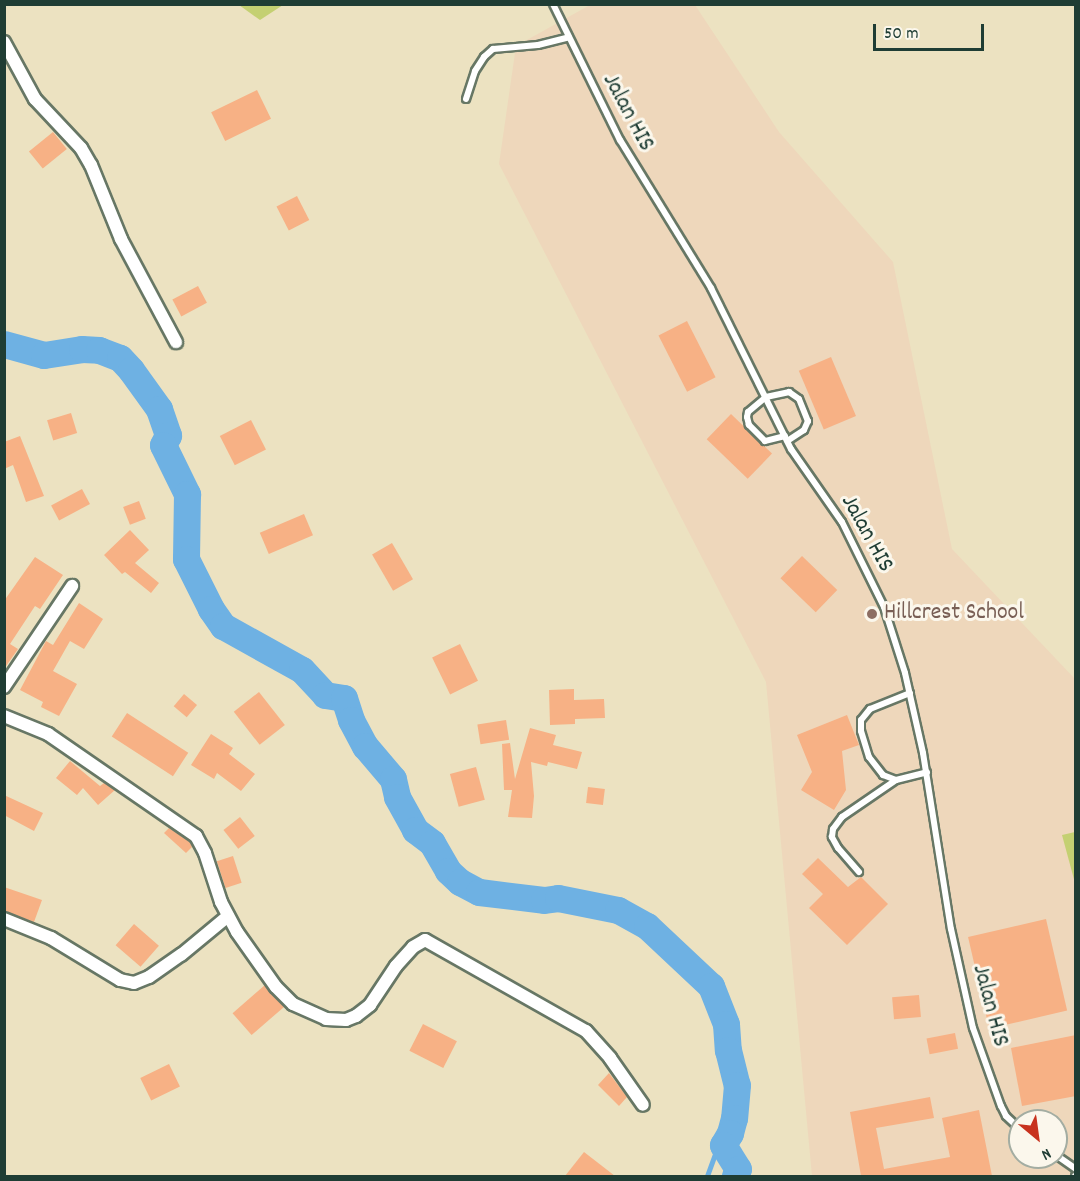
<!DOCTYPE html>
<style>
body{margin:0}
#map{position:relative;width:1080px;height:1181px;overflow:hidden;background:#ece2c1;font-family:Dekko,sans-serif}
div>[style]{position:absolute}
.built>*{inset:0;background:#eed7bb}
.green>*{inset:0;background:#c4d072}
.stream>*{height:4.5px;margin:-2.25px;padding:0 2.25px;transform-origin:2.25px;border-radius:2.25px;background:#6eb1e3}
.river>*{height:27px;margin:-13.5px;padding:0 13.5px;transform-origin:13.5px;border-radius:13.5px;background:#6eb1e3}
.building>*{inset:0;background:#f7b185;transform-origin:0 0}
.roads{filter:drop-shadow(2px 0 #677765) drop-shadow(-2px 0 #677765) drop-shadow(0 2px #677765) drop-shadow(0 -2px #677765)}
.lane>*{height:6px;margin:-3px;padding:0 3px;transform-origin:3px;border-radius:3px;background:#fff}
.street>*{height:12px;margin:-6px;padding:0 6px;transform-origin:6px;border-radius:6px;background:#fff}
.dots>*{width:16px;height:16px;translate:-50% -50%;box-sizing:border-box;border:3px solid #fbf7ec;border-radius:50%}
span{translate:-50% -50%;white-space:nowrap;text-align:center;line-height:1.15;-webkit-text-stroke:6px #fbf7ec;paint-order:stroke}
.street-label{font-size:24px;color:#1f3d34}
.education-label{font-size:24px;color:#785e54}
.left{translate:0 -50%;text-align:left}
.frame{position:absolute;inset:0;border:6px solid #1f3d34;pointer-events:none}
.north{position:absolute;left:1008px;top:1109px;width:60px;height:60px;box-sizing:border-box;background:#fbf7ec;border:2px solid #a3ada2;border-radius:50%;rotate:151deg;font-size:16px;font-weight:700;line-height:24px;text-align:center;color:#1f3d34}
.north::after{content:'';display:block;margin:auto;width:21px;height:27px;background:#c8321e;clip-path:polygon(50% 0,100% 100%,50% 72%,0 100%)}
.scale{position:absolute;left:873px;top:24px;width:111px;height:27px;box-sizing:border-box;border:3px solid #1f3d34;border-top:0;padding-left:8px;font-size:18px;line-height:21px;white-space:nowrap;color:#1f3d34;-webkit-text-stroke:4px #fbf7ec;paint-order:stroke}
</style>
<div id="map">
<div class="built">
<div style="clip-path:polygon(evenodd,590px 5px,695px 5px,779px 132px,893px 262px,952px 549px,1075px 679px,1075px 1176px,812px 1176px,766px 682px,499px 164px,516px 46px,590px 5px,1020px 1121px,1056px 1121px,1056px 1157px,1020px 1157px,1020px 1121px)"></div>
</div>
<div class="green">
<div style="clip-path:polygon(239px 5px,283px 5px,260px 20px)"></div>
<div style="clip-path:polygon(1075px 832px,1076px 832px,1075px 883px,1062px 835px)"></div>
</div>
<div class="stream">
<div style="left:707px;top:1176px;width:29px;rotate:-70deg"></div>
<div style="left:717px;top:1149px;width:7px;rotate:-34deg"></div>
</div>
<div class="river">
<div style="left:4px;top:344px;width:41px;rotate:15.4deg"></div>
<div style="left:44px;top:355px;width:38px;rotate:-9deg"></div>
<div style="left:82px;top:349px;width:17px;rotate:3deg"></div>
<div style="left:99px;top:350px;width:22px;rotate:21deg"></div>
<div style="left:120px;top:358px;width:16px;rotate:47deg"></div>
<div style="left:131px;top:370px;width:48px;rotate:54.3deg"></div>
<div style="left:159px;top:409px;width:28px;rotate:71deg"></div>
<div style="left:168px;top:435px;width:11px;rotate:117deg"></div>
<div style="left:163px;top:445px;width:55px;rotate:63.9deg"></div>
<div style="left:187px;top:494px;width:65px;rotate:90.9deg"></div>
<div style="left:186px;top:559px;width:56px;rotate:63.4deg"></div>
<div style="left:211px;top:609px;width:21px;rotate:55deg"></div>
<div style="left:223px;top:626px;width:90px;rotate:29.1deg"></div>
<div style="left:302px;top:670px;width:34px;rotate:47deg"></div>
<div style="left:325px;top:695px;width:19px;rotate:9deg"></div>
<div style="left:344px;top:698px;width:23px;rotate:72deg"></div>
<div style="left:351px;top:720px;width:30px;rotate:62deg"></div>
<div style="left:365px;top:746px;width:43px;rotate:49.7deg"></div>
<div style="left:393px;top:779px;width:18px;rotate:77deg"></div>
<div style="left:397px;top:797px;width:38px;rotate:61deg"></div>
<div style="left:415px;top:830px;width:21px;rotate:37deg"></div>
<div style="left:432px;top:843px;width:32px;rotate:60deg"></div>
<div style="left:448px;top:871px;width:16px;rotate:43deg"></div>
<div style="left:460px;top:882px;width:21px;rotate:28deg"></div>
<div style="left:479px;top:892px;width:65px;rotate:7deg"></div>
<div style="left:544px;top:900px;width:14px;rotate:-8deg"></div>
<div style="left:558px;top:898px;width:61px;rotate:11.3deg"></div>
<div style="left:618px;top:910px;width:33px;rotate:29deg"></div>
<div style="left:647px;top:926px;width:88px;rotate:43.2deg"></div>
<div style="left:711px;top:986px;width:41px;rotate:68.5deg"></div>
<div style="left:726px;top:1024px;width:26px;rotate:86deg"></div>
<div style="left:728px;top:1050px;width:36px;rotate:76deg"></div>
<div style="left:737px;top:1085px;width:33px;rotate:95deg"></div>
<div style="left:734px;top:1118px;width:16px;rotate:105deg"></div>
<div style="left:730px;top:1133px;width:14px;rotate:120deg"></div>
<div style="left:723px;top:1145px;width:28px;rotate:58deg"></div>
<div style="left:738px;top:1169px;width:8px;rotate:113deg"></div>
</div>
<div class="building">
<div style="left:257px;top:90px;width:32px;height:51px;rotate:64deg"></div>
<div style="left:53px;top:132px;width:22px;height:31px;rotate:51deg"></div>
<div style="left:297px;top:196px;width:27px;height:23px;rotate:63deg"></div>
<div style="left:198px;top:286px;width:19px;height:29px;rotate:62deg"></div>
<div style="left:687px;top:321px;width:63px;height:32px;rotate:63deg"></div>
<div style="left:831px;top:357px;width:64px;height:35px;rotate:67deg"></div>
<div style="left:71px;top:413px;width:21px;height:25px;rotate:73deg"></div>
<div style="left:731px;top:414px;width:57px;height:35px;rotate:44deg"></div>
<div style="left:251px;top:420px;width:33px;height:35px;rotate:63deg"></div>
<div style="clip-path:polygon(20px 436px,44px 496px,26px 502px,13px 465px,4px 469px,4px 442px)"></div>
<div style="left:82px;top:489px;width:17px;height:35px;rotate:62deg"></div>
<div style="left:139px;top:501px;width:19px;height:17px;rotate:69deg"></div>
<div style="left:304px;top:514px;width:23px;height:48px;rotate:67deg"></div>
<div style="clip-path:polygon(130px 530px,149px 550px,135px 563px,159px 583px,151px 593px,125px 572px,122px 574px,104px 555px)"></div>
<div style="left:392px;top:543px;width:42px;height:23px;rotate:60deg"></div>
<div style="left:802px;top:556px;width:49px;height:31px;rotate:44deg"></div>
<div style="clip-path:polygon(35px 557px,63px 575px,40px 609px,35px 606px,10px 644px,18px 649px,4px 669px,4px 601px)"></div>
<div style="clip-path:polygon(79px 603px,103px 619px,84px 649px,70px 641px,53px 671px,77px 684px,59px 716px,41px 707px,43px 702px,20px 690px,46px 641px,53px 645px)"></div>
<div style="left:460px;top:644px;width:41px;height:31px;rotate:64deg"></div>
<div style="clip-path:polygon(574px 689px,574px 700px,604px 699px,605px 718px,575px 719px,575px 724px,550px 725px,549px 690px)"></div>
<div style="left:259px;top:692px;width:42px;height:32px;rotate:52deg"></div>
<div style="left:184px;top:694px;width:17px;height:16px;rotate:40deg"></div>
<div style="left:127px;top:713px;width:73px;height:28px;rotate:33deg"></div>
<div style="clip-path:polygon(847px 715px,859px 745px,842px 751px,846px 790px,834px 810px,801px 790px,812px 772px,797px 735px)"></div>
<div style="left:506px;top:720px;width:20px;height:29px;rotate:81deg"></div>
<div style="clip-path:polygon(530px 728px,556px 735px,553px 745px,582px 752px,577px 769px,548px 762px,547px 766px,531px 762px,534px 796px,532px 818px,508px 817px,512px 790px,504px 790px,502px 744px,510px 743px,515px 779px)"></div>
<div style="clip-path:polygon(211px 734px,233px 748px,229px 754px,255px 774px,241px 791px,217px 773px,214px 779px,191px 765px)"></div>
<div style="clip-path:polygon(70px 761px,100px 786px,104px 783px,115px 790px,98px 805px,83px 788px,77px 795px,56px 778px)"></div>
<div style="left:476px;top:767px;width:34px;height:27px;rotate:75deg"></div>
<div style="left:588px;top:787px;width:17px;height:16px;rotate:7deg"></div>
<div style="clip-path:polygon(4px 795px,43px 813px,34px 831px,4px 815px)"></div>
<div style="left:240px;top:817px;width:24px;height:21px;rotate:52deg"></div>
<div style="clip-path:polygon(169px 828px,190px 842px,192px 847px,186px 853px,164px 833px)"></div>
<div style="left:233px;top:856px;width:28px;height:17px;rotate:72deg"></div>
<div style="clip-path:polygon(818px 858px,848px 887px,861px 877px,888px 904px,847px 945px,809px 908px,823px 894px,802px 874px)"></div>
<div style="clip-path:polygon(4px 887px,42px 900px,34px 922px,4px 911px)"></div>
<div style="left:1046px;top:919px;width:94px;height:80px;rotate:77deg"></div>
<div style="left:134px;top:924px;width:33px;height:28px;rotate:41deg"></div>
<div style="left:265px;top:985px;width:29px;height:43px;rotate:49deg"></div>
<div style="left:919px;top:995px;width:22px;height:27px;rotate:85deg"></div>
<div style="left:423px;top:1024px;width:38px;height:30px;rotate:27deg"></div>
<div style="left:955px;top:1033px;width:16px;height:29px;rotate:79deg"></div>
<div style="clip-path:polygon(1076px 1035px,1076px 1096px,1022px 1106px,1011px 1048px)"></div>
<div style="left:169px;top:1064px;width:25px;height:32px;rotate:64deg"></div>
<div style="clip-path:polygon(609px 1073px,627px 1097px,619px 1106px,598px 1085px)"></div>
<div style="clip-path:polygon(930px 1097px,934px 1118px,876px 1128px,884px 1169px,950px 1157px,942px 1118px,979px 1110px,992px 1176px,861px 1176px,850px 1112px)"></div>
<div style="clip-path:polygon(584px 1152px,615px 1176px,565px 1176px)"></div>
</div>
<div class="roads">
<div class="lane">
<div style="left:553px;top:4px;width:152px;rotate:63.8deg"></div>
<div style="left:620px;top:140px;width:174px;rotate:58.4deg"></div>
<div style="left:711px;top:288px;width:180px;rotate:63.6deg"></div>
<div style="left:791px;top:449px;width:89px;rotate:55.1deg"></div>
<div style="left:842px;top:522px;width:95px;rotate:63.7deg"></div>
<div style="left:884px;top:607px;width:69px;rotate:72.3deg"></div>
<div style="left:905px;top:673px;width:82px;rotate:77.3deg"></div>
<div style="left:923px;top:753px;width:178px;rotate:81deg"></div>
<div style="left:951px;top:929px;width:101px;rotate:77.5deg"></div>
<div style="left:973px;top:1028px;width:83px;rotate:70.3deg"></div>
<div style="left:1001px;top:1106px;width:11px;rotate:63deg"></div>
<div style="left:1006px;top:1116px;width:19px;rotate:43deg"></div>
<div style="left:466px;top:99px;width:29px;rotate:-72deg"></div>
<div style="left:475px;top:71px;width:17px;rotate:-57deg"></div>
<div style="left:484px;top:57px;width:12px;rotate:-42deg"></div>
<div style="left:493px;top:49px;width:45px;rotate:-5.1deg"></div>
<div style="left:538px;top:45px;width:32px;rotate:-14deg"></div>
<div style="left:785px;top:436px;width:21px;rotate:166deg"></div>
<div style="left:765px;top:441px;width:23px;rotate:-135deg"></div>
<div style="left:749px;top:425px;width:8px;rotate:-104deg"></div>
<div style="left:747px;top:417px;width:5px;rotate:-79deg"></div>
<div style="left:748px;top:412px;width:23px;rotate:-40deg"></div>
<div style="left:766px;top:397px;width:24px;rotate:-12deg"></div>
<div style="left:789px;top:392px;width:12px;rotate:35deg"></div>
<div style="left:799px;top:399px;width:24px;rotate:68deg"></div>
<div style="left:808px;top:421px;width:10px;rotate:114deg"></div>
<div style="left:804px;top:430px;width:20px;rotate:147deg"></div>
<div style="left:910px;top:693px;width:43px;rotate:158.2deg"></div>
<div style="left:870px;top:709px;width:14px;rotate:129deg"></div>
<div style="left:861px;top:720px;width:11px;rotate:90deg"></div>
<div style="left:861px;top:731px;width:27px;rotate:73deg"></div>
<div style="left:869px;top:757px;width:23px;rotate:52deg"></div>
<div style="left:883px;top:775px;width:14px;rotate:21deg"></div>
<div style="left:896px;top:780px;width:32px;rotate:-14deg"></div>
<div style="left:859px;top:872px;width:32px;rotate:-131deg"></div>
<div style="left:838px;top:848px;width:13px;rotate:-119deg"></div>
<div style="left:832px;top:837px;width:8px;rotate:-83deg"></div>
<div style="left:833px;top:829px;width:15px;rotate:-53deg"></div>
<div style="left:842px;top:817px;width:65px;rotate:-34.4deg"></div>
<div style="left:1056px;top:1155px;width:24px;rotate:35deg"></div>
<div style="left:1075px;top:1176px;width:1px"></div>
</div>
<div class="street">
<div style="left:4px;top:42px;width:65px;rotate:61.5deg"></div>
<div style="left:35px;top:99px;width:67px;rotate:46.8deg"></div>
<div style="left:81px;top:148px;width:20px;rotate:60deg"></div>
<div style="left:91px;top:165px;width:80px;rotate:67.9deg"></div>
<div style="left:121px;top:239px;width:117px;rotate:61.9deg"></div>
<div style="left:4px;top:687px;width:122px;rotate:-56deg"></div>
<div style="left:4px;top:716px;width:48px;rotate:22.2deg"></div>
<div style="left:48px;top:734px;width:180px;rotate:34.6deg"></div>
<div style="left:196px;top:836px;width:19px;rotate:62deg"></div>
<div style="left:205px;top:853px;width:52px;rotate:71.9deg"></div>
<div style="left:221px;top:902px;width:34px;rotate:62deg"></div>
<div style="left:237px;top:932px;width:67px;rotate:54.7deg"></div>
<div style="left:276px;top:987px;width:24px;rotate:45deg"></div>
<div style="left:293px;top:1004px;width:36px;rotate:24deg"></div>
<div style="left:326px;top:1019px;width:20px;rotate:3deg"></div>
<div style="left:346px;top:1020px;width:11px;rotate:-22deg"></div>
<div style="left:356px;top:1016px;width:18px;rotate:-38deg"></div>
<div style="left:370px;top:1005px;width:47px;rotate:-56.3deg"></div>
<div style="left:396px;top:966px;width:25px;rotate:-48deg"></div>
<div style="left:413px;top:947px;width:14px;rotate:-30deg"></div>
<div style="left:425px;top:940px;width:185px;rotate:29.5deg"></div>
<div style="left:586px;top:1031px;width:36px;rotate:48deg"></div>
<div style="left:610px;top:1058px;width:57px;rotate:54.9deg"></div>
<div style="left:4px;top:919px;width:51px;rotate:22deg"></div>
<div style="left:51px;top:938px;width:81px;rotate:31.3deg"></div>
<div style="left:120px;top:980px;width:14px;rotate:12deg"></div>
<div style="left:134px;top:983px;width:16px;rotate:-22deg"></div>
<div style="left:149px;top:977px;width:39px;rotate:-35deg"></div>
<div style="left:181px;top:955px;width:61px;rotate:-39.7deg"></div>
</div>
</div>
<div class="dots">
<div style="left:872px;top:614px;background:#8d6e63"></div>
</div>
<div class="street-label">
<span style="left:627px;top:113px;rotate:62deg">Jalan HIS</span>
<span style="left:866px;top:534px;rotate:61deg">Jalan HIS</span>
<span style="left:989px;top:1006px;rotate:75deg">Jalan HIS</span>
</div>
<div class="education-label">
<span class="left" style="left:884px;top:614px">Hillcrest School</span>
</div>
<div class="frame"></div>
<div class="north">N</div>
<div class="scale">50 m</div>
</div>
